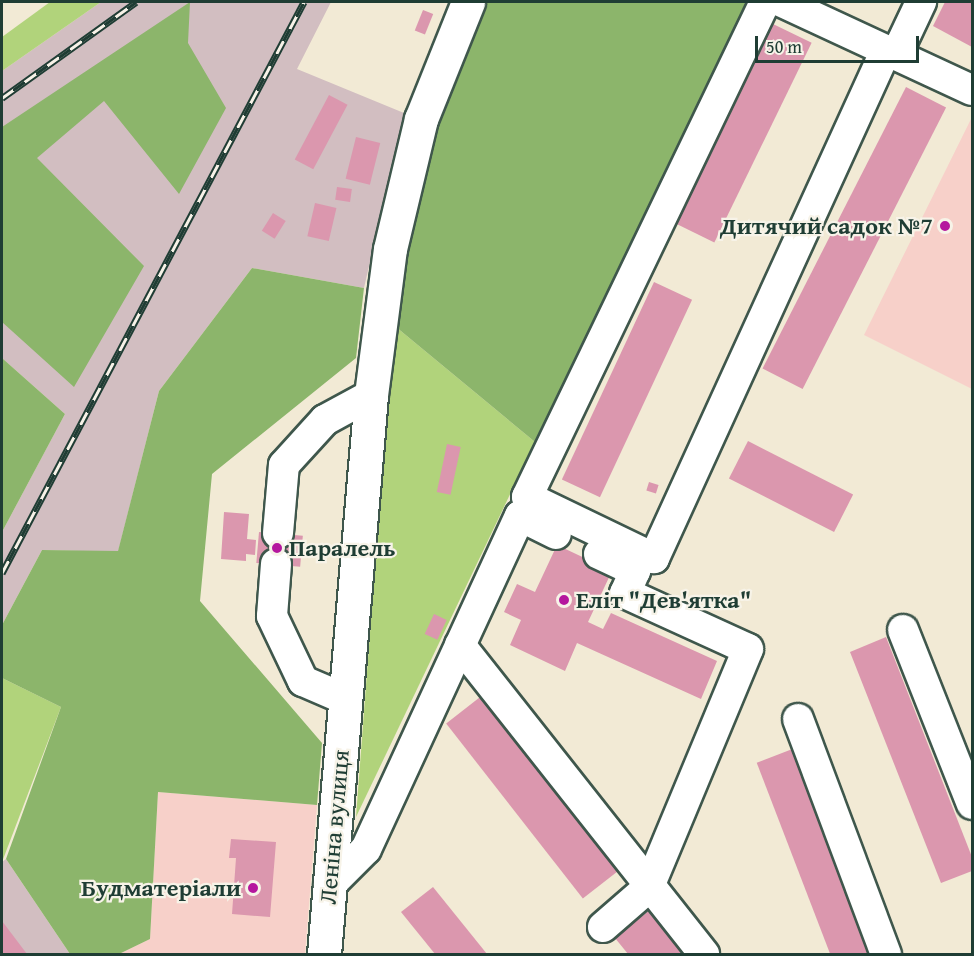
<!DOCTYPE html>
<meta charset="utf-8">
<style>
body{margin:0}
#map{position:relative;width:974px;height:956px;overflow:hidden;background:#f2ead5;font-family:"Gentium Book Plus",serif}
div>[style]{position:absolute}
.built>*{inset:0;background:#f7d0c9}
.industrial>*{inset:0;background:#d2bec1}
.green>*{inset:0;background:#b1d37b}
.forest>*{inset:0;background:#8cb56b}
.building>*{inset:0;background:#db97ae;transform-origin:0 0}
.roads{filter:drop-shadow(2px 0 #3f574c) drop-shadow(-2px 0 #3f574c) drop-shadow(0 2px #3f574c) drop-shadow(0 -2px #3f574c)}
.minor>*{height:30px;margin:-15px;padding:0 15px;transform-origin:15px;border-radius:15px;background:#fff}
.major>*{height:33px;margin:-16.5px;padding:0 16.5px;transform-origin:16.5px;border-radius:16.5px;background:#fff}
.rail>*{height:7px;margin-top:-3.5px;transform-origin:0;background:repeating-linear-gradient(90deg,#f7f3e8 0 14px,#1f3d34 0 28px);box-sizing:border-box;border-block:2px solid #1f3d34}
.dots>*{width:16px;height:16px;translate:-50% -50%;box-sizing:border-box;border:3px solid #f7f3e8;border-radius:50%}
span{translate:-50% -50%;white-space:nowrap;text-align:center;line-height:1.15;-webkit-text-stroke:4.5px #f7f3e8;paint-order:stroke}
.poi-label{font-size:24px;color:#1f3d34;font-weight:700}
.right{translate:-100% -50%;text-align:right}
.left{translate:0 -50%;text-align:left}
.street-label{font-size:24px;color:#1f3d34}
.frame{position:absolute;inset:0;border:3px solid #1f3d34;pointer-events:none}
.scale{position:absolute;left:755px;top:36px;width:164px;height:27px;box-sizing:border-box;border:3px solid #1f3d34;border-top:0;padding-left:8px;font-size:18px;line-height:21px;white-space:nowrap;color:#1f3d34;-webkit-text-stroke:4px #f7f3e8;paint-order:stroke}
</style>
<div id="map">
<div class="built">
<div style="clip-path:polygon(972px 117px,972px 389px,864px 335px)"></div>
<div style="clip-path:polygon(158px 792px,317px 805px,305px 954px,119px 954px,150px 939px)"></div>
</div>
<div class="industrial">
<div style="clip-path:polygon(101px 2px,331px 2px,297px 69px,404px 113px,364px 288px,252px 268px,159px 391px,118px 552px,42px 550px,2px 625px,2px 532px,65px 414px,2px 358px,2px 71px)"></div>
<div style="clip-path:polygon(6px 859px,70px 954px,2px 954px,2px 862px)"></div>
</div>
<div class="green">
<div style="clip-path:polygon(50px 2px,101px 2px,2px 71px,2px 37px)"></div>
<div style="clip-path:polygon(396px 327px,535px 442px,356px 817px,389px 382px)"></div>
<div style="clip-path:polygon(2px 678px,61px 707px,2px 862px)"></div>
</div>
<div class="forest">
<div style="clip-path:polygon(190px 2px,188px 43px,226px 108px,179px 194px,104px 101px,37px 158px,144px 266px,74px 387px,2px 322px,2px 127px)"></div>
<div style="clip-path:polygon(486px 2px,747px 2px,535px 442px,396px 327px,406px 252px,437px 124px)"></div>
<div style="clip-path:polygon(252px 268px,364px 288px,356px 358px,212px 474px,200px 601px,322px 743px,317px 805px,158px 792px,150px 939px,119px 954px,70px 954px,6px 859px,61px 707px,2px 678px,2px 625px,42px 550px,118px 551px,159px 391px)"></div>
<div style="clip-path:polygon(2px 358px,65px 414px,2px 532px)"></div>
</div>
<div class="building">
<div style="clip-path:polygon(945px 2px,972px 2px,972px 47px,933px 26px)"></div>
<div style="left:423px;top:10px;width:11px;height:22px;rotate:22deg"></div>
<div style="left:773px;top:24px;width:43px;height:222px;rotate:26deg"></div>
<div style="left:906px;top:87px;width:45px;height:316px;rotate:27deg"></div>
<div style="left:329px;top:95px;width:21px;height:73px;rotate:28deg"></div>
<div style="left:356px;top:137px;width:25px;height:43px;rotate:14deg"></div>
<div style="left:337px;top:187px;width:15px;height:13px;rotate:8deg"></div>
<div style="left:315px;top:203px;width:22px;height:34px;rotate:13deg"></div>
<div style="left:273px;top:213px;width:15px;height:21px;rotate:32deg"></div>
<div style="left:654px;top:282px;width:42px;height:218px;rotate:25deg"></div>
<div style="left:748px;top:441px;width:118px;height:42px;rotate:27deg"></div>
<div style="left:447px;top:444px;width:14px;height:49px;rotate:12deg"></div>
<div style="left:649px;top:482px;width:10px;height:9px;rotate:17deg"></div>
<div style="clip-path:polygon(224px 512px,249px 514px,247px 539px,256px 540px,255px 555px,246px 554px,246px 561px,221px 559px)"></div>
<div style="left:259px;top:532px;width:44px;height:31px;rotate:5deg"></div>
<div style="clip-path:polygon(557px 545px,612px 571px,588px 622px,603px 629px,611px 613px,717px 661px,701px 699px,577px 643px,565px 671px,510px 645px,521px 620px,504px 612px,517px 584px,535px 592px)"></div>
<div style="left:434px;top:614px;width:14px;height:22px;rotate:25deg"></div>
<div style="clip-path:polygon(886px 637px,972px 857px,972px 871px,941px 883px,850px 652px)"></div>
<div style="left:484px;top:694px;width:222px;height:48px;rotate:52deg"></div>
<div style="left:795px;top:748px;width:221px;height:41px;rotate:69deg"></div>
<div style="clip-path:polygon(231px 839px,276px 842px,270px 917px,232px 914px,236px 858px,229px 858px)"></div>
<div style="clip-path:polygon(433px 887px,487px 954px,435px 954px,401px 912px)"></div>
<div style="clip-path:polygon(651px 909px,687px 954px,628px 954px,615px 938px)"></div>
<div style="clip-path:polygon(2px 921px,27px 954px,2px 954px)"></div>
</div>
<div class="roads">
<div class="minor">
<div style="left:765px;top:2px;width:549px;rotate:115.68deg"></div>
<div style="left:527px;top:497px;width:141px;rotate:25.7deg"></div>
<div style="left:654px;top:558px;width:558px;rotate:-65.45deg"></div>
<div style="left:782px;top:2px;width:209px;rotate:24.9deg"></div>
<div style="left:896px;top:55px;width:59px;rotate:-64.7deg"></div>
<div style="left:278px;top:533px;width:68px;rotate:-85deg"></div>
<div style="left:284px;top:465px;width:61px;rotate:-47.7deg"></div>
<div style="left:325px;top:420px;width:52px;rotate:-28.5deg"></div>
<div style="left:599px;top:554px;width:40px;rotate:25deg"></div>
<div style="left:635px;top:571px;width:24px;rotate:114deg"></div>
<div style="left:625px;top:593px;width:135px;rotate:24.5deg"></div>
<div style="left:748px;top:649px;width:258px;rotate:112.6deg"></div>
<div style="left:649px;top:887px;width:61px;rotate:139deg"></div>
<div style="left:276px;top:564px;width:52px;rotate:94.4deg"></div>
<div style="left:272px;top:616px;width:72px;rotate:64.5deg"></div>
<div style="left:303px;top:681px;width:46px;rotate:23.2deg"></div>
<div style="left:903px;top:630px;width:187px;rotate:68.4deg"></div>
<div style="left:460px;top:645px;width:394px;rotate:51.7deg"></div>
<div style="left:798px;top:719px;width:251px;rotate:69.5deg"></div>
<div style="left:329px;top:886px;width:52px;rotate:-45deg"></div>
<div style="left:366px;top:849px;width:367px;rotate:-65.2deg"></div>
<div style="left:520px;top:516px;width:40px;rotate:26.6deg"></div>
</div>
<div class="major">
<div style="left:324px;top:954px;width:561px;rotate:-85.19deg"></div>
<div style="left:371px;top:395px;width:147px;rotate:-82.6deg"></div>
<div style="left:390px;top:249px;width:134px;rotate:-76.6deg"></div>
<div style="left:421px;top:119px;width:126px;rotate:-68.1deg"></div>
</div>
</div>
<div class="rail">
<div style="left:2px;top:98px;width:165px;rotate:-35.6deg"></div>
<div style="left:2px;top:573px;width:646px;rotate:-62.13deg"></div>
</div>
<div class="dots">
<div style="left:945px;top:226px;background:#b5179e"></div>
<div style="left:277px;top:548px;background:#b5179e"></div>
<div style="left:564px;top:600px;background:#b5179e"></div>
<div style="left:253px;top:888px;background:#b5179e"></div>
</div>
<div class="poi-label">
<span class="right" style="left:933px;top:226px">Дитячий садок №7</span>
<span class="left" style="left:289px;top:548px">Паралель</span>
<span class="left" style="left:576px;top:600px">Еліт "Дев'ятка"</span>
<span class="right" style="left:241px;top:888px">Будматеріали</span>
</div>
<div class="street-label">
<span style="left:334px;top:827px;rotate:-85deg">Леніна вулиця</span>
</div>
<div class="frame"></div>
<div class="scale">50 m</div>
</div>
